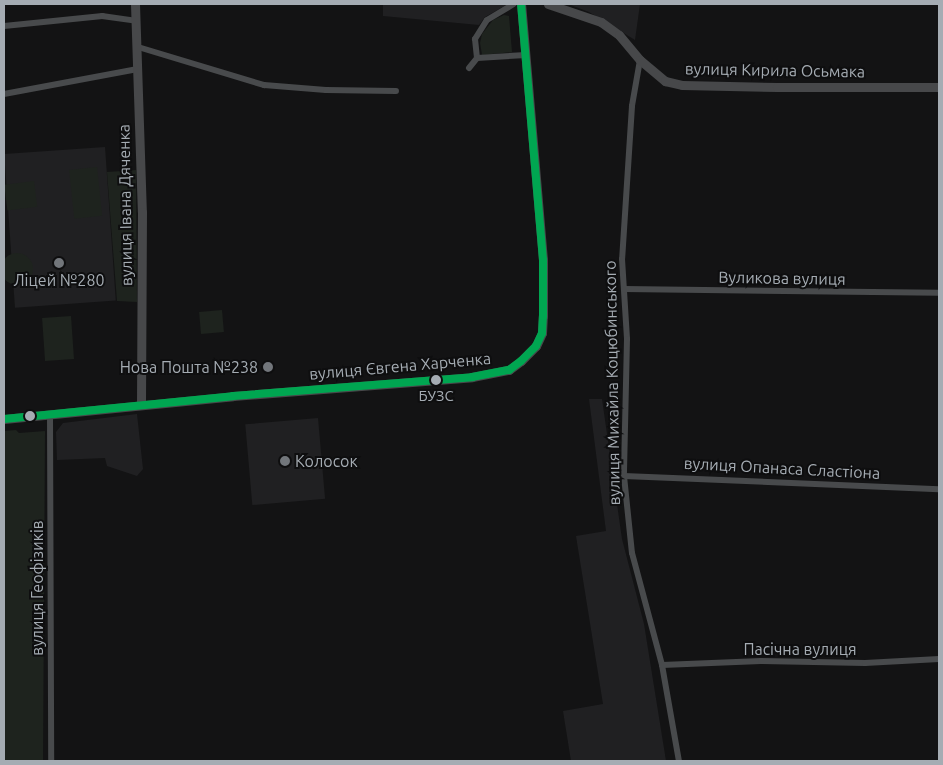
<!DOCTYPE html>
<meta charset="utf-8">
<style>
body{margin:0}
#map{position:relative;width:943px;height:765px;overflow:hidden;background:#131314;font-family:Ubuntu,sans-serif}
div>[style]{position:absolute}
.built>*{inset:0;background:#202022;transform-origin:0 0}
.green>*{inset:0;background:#1e231e;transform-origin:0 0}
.round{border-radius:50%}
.street>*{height:6px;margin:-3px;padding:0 3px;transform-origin:3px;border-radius:3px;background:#484a4c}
.secondary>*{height:9px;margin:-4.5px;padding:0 4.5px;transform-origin:4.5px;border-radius:4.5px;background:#47484a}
.bus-1>*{height:8px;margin:-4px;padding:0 4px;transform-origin:4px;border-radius:4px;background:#00a651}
.dots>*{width:14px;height:14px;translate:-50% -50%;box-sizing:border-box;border:2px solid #0e0e0f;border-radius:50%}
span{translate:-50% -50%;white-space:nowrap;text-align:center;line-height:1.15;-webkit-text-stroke:4px #0e0e0f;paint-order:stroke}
.bus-label{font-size:15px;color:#a5acb3}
.street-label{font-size:16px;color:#a5acb3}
.poi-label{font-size:16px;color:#a5acb3}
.right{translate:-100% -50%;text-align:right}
.left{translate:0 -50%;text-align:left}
.frame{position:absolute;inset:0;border:5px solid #a5acb3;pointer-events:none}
</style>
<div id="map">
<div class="built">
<div style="clip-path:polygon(383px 4px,508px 4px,485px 17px,479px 25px,383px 16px)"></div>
<div style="clip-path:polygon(568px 4px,640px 4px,635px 40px,589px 12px)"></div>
<div style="left:105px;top:147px;width:154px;height:101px;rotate:86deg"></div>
<div style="clip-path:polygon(589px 399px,602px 399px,622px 539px,644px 624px,666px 761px,571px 761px,563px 711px,603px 704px,576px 536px,606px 531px)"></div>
<div style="clip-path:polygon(137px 414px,143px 469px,137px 476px,107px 466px,105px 458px,57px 460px,56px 432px,63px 423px)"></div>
<div style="left:318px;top:418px;width:81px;height:73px;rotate:85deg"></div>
</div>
<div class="green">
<div style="clip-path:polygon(504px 15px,509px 16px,512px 52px,482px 55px,480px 43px,482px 34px,493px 20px)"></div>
<div style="left:97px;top:167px;width:49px;height:28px;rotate:84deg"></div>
<div style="clip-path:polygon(136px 170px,137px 302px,117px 301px,107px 172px)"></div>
<div style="left:34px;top:181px;width:26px;height:30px;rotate:83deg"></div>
<div class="round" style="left:1px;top:253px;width:32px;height:32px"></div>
<div style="left:222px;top:310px;width:22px;height:23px;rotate:85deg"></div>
<div style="left:71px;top:316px;width:43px;height:29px;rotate:86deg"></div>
<div style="clip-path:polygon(16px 430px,19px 433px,45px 431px,43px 761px,4px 761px,4px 431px)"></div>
</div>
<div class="street">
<div style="left:4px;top:26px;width:99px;rotate:-5.8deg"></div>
<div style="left:102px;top:16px;width:35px;rotate:8deg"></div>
<div style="left:138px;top:47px;width:132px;rotate:16.8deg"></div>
<div style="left:264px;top:85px;width:62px;rotate:4.6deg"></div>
<div style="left:326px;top:90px;width:70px;rotate:0.8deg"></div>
<div style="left:477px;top:58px;width:19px;rotate:-96deg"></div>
<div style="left:475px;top:39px;width:22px;rotate:-58deg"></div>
<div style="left:487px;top:20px;width:31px;rotate:-31deg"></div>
<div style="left:640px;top:60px;width:47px;rotate:99.9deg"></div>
<div style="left:632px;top:106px;width:153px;rotate:93.7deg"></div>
<div style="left:622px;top:259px;width:80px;rotate:86.4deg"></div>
<div style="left:627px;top:339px;width:137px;rotate:91.3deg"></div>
<div style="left:624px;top:476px;width:77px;rotate:84.1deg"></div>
<div style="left:632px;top:553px;width:116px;rotate:75deg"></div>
<div style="left:662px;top:665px;width:97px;rotate:80deg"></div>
<div style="left:469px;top:68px;width:13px;rotate:-51deg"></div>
<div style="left:477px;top:58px;width:49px;rotate:-3.5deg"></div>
<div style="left:4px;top:94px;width:136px;rotate:-10.6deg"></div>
<div style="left:624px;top:289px;width:315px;rotate:0.7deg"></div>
<div style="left:50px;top:415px;width:346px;rotate:89.8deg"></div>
<div style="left:624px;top:476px;width:315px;rotate:2.4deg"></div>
<div style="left:662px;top:665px;width:99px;rotate:-2.3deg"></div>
<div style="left:761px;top:661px;width:104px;rotate:1.1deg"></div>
<div style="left:865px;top:663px;width:74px;rotate:-3.1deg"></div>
</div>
<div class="secondary">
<div style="left:135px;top:4px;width:208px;rotate:88.1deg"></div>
<div style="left:142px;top:212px;width:193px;rotate:90.3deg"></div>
<div style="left:548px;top:4px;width:56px;rotate:18.8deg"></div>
<div style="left:601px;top:22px;width:22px;rotate:36deg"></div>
<div style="left:619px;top:35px;width:33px;rotate:50deg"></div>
<div style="left:640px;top:60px;width:33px;rotate:40deg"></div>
<div style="left:665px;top:81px;width:17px;rotate:13deg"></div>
<div style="left:682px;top:85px;width:95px;rotate:1.2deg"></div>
<div style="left:777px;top:87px;width:162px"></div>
<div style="left:4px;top:419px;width:230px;rotate:-5.7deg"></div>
<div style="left:233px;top:396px;width:240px;rotate:-4.5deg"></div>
<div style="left:472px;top:377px;width:38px;rotate:-11deg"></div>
<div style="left:509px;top:370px;width:15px;rotate:-37deg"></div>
<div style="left:521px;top:361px;width:21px;rotate:-45deg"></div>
<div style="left:536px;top:346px;width:14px;rotate:-65deg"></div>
<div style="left:542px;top:333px;width:17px;rotate:-87deg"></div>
<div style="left:543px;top:316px;width:56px;rotate:-90deg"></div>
<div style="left:543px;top:260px;width:257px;rotate:-94.9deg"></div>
</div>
<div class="bus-1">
<div style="left:4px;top:419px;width:230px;rotate:-5.7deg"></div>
<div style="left:233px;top:396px;width:240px;rotate:-4.5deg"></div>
<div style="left:472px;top:377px;width:38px;rotate:-11deg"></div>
<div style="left:509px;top:370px;width:15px;rotate:-37deg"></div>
<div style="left:521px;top:361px;width:21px;rotate:-45deg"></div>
<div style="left:536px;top:346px;width:14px;rotate:-65deg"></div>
<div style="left:542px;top:333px;width:17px;rotate:-87deg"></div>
<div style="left:543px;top:316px;width:56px;rotate:-90deg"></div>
<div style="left:543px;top:260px;width:257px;rotate:-94.9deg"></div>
</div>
<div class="dots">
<div style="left:59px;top:263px;background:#72767b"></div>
<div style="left:268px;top:367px;background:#72767b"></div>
<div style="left:436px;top:380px;background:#a5acb3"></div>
<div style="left:30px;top:416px;background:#a5acb3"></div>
<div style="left:285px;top:461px;background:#72767b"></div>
</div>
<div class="bus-label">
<span style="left:436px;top:396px">БУЗС</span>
</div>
<div class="street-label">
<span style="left:775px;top:70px;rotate:1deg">вулиця Кирила Осьмака</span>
<span style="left:125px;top:205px;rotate:-91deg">вулиця Івана Дяченка</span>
<span style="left:782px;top:278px;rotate:1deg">Вуликова вулиця</span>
<span style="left:400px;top:366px;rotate:-5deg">вулиця Євгена Харченка</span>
<span style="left:612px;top:383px;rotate:-91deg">вулиця Михайла Коцюбинського</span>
<span style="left:782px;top:468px;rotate:3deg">вулиця Опанаса Сластіона</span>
<span style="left:37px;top:588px;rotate:-90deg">вулиця Геофізиків</span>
<span style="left:800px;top:649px">Пасічна вулиця</span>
</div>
<div class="poi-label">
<span style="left:59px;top:280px">Ліцей №280</span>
<span class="right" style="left:258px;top:367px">Нова Пошта №238</span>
<span class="left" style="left:295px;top:461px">Колосок</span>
</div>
<div class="frame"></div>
</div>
